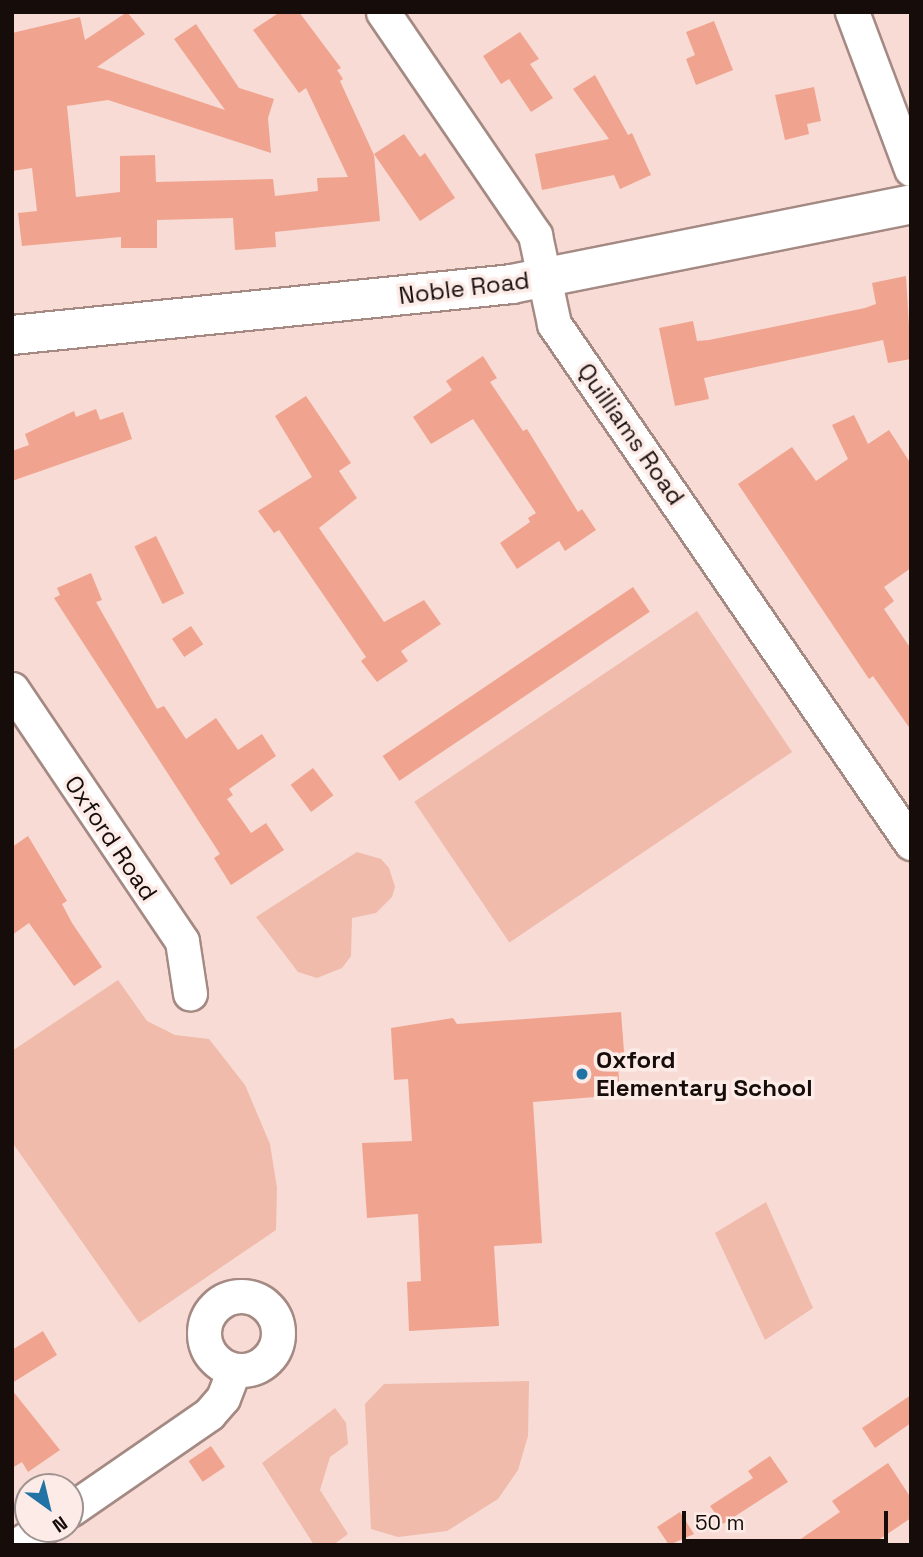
<!DOCTYPE html>
<style>
body{margin:0}
#map{position:relative;width:923px;height:1557px;overflow:hidden;background:#f7dbd4;font-family:"Space Grotesk",sans-serif}
div>[style]{position:absolute}
.green>*{inset:0;background:#f0bbab;transform-origin:0 0}
.building>*{inset:0;background:#f0a48f;transform-origin:0 0}
.roads{filter:drop-shadow(2px 0 #a48a83) drop-shadow(-2px 0 #a48a83) drop-shadow(0 2px #a48a83) drop-shadow(0 -2px #a48a83)}
.street>*{height:33px;margin:-16.5px;padding:0 16.5px;transform-origin:16.5px;border-radius:16.5px;background:#fff}
.street>.ring{margin:-16.5px;padding:0;box-sizing:content-box;background:none;border:33px solid #fff;border-radius:50%}
.secondary>*{height:38px;margin:-19px;padding:0 19px;transform-origin:19px;border-radius:19px;background:#fff}
.dots>*{width:19px;height:19px;translate:-50% -50%;box-sizing:border-box;border:4px solid #fcebe7;border-radius:50%}
span{translate:-50% -50%;white-space:nowrap;text-align:center;line-height:1.15;-webkit-text-stroke:7px #fcebe7;paint-order:stroke}
.street-label{font-size:24px;color:#160d0b}
.poi-label{font-size:24px;color:#160d0b;font-weight:700}
.left{translate:0 -50%;text-align:left}
.frame{position:absolute;inset:0;border:14px solid #160d0b;pointer-events:none}
.north{position:absolute;left:14px;top:1473px;width:70px;height:70px;box-sizing:border-box;background:#fcebe7;border:2px solid #a0928f;border-radius:50%;rotate:146deg;font-size:19px;font-weight:700;line-height:28px;text-align:center;color:#160d0b}
.north::after{content:'';display:block;margin:auto;width:24px;height:32px;background:#2073a4;clip-path:polygon(50% 0,100% 100%,50% 72%,0 100%)}
.scale{position:absolute;left:682px;top:1511px;width:206px;height:32px;box-sizing:border-box;border:4px solid #160d0b;border-top:0;padding-left:9px;font-size:21px;line-height:24px;white-space:nowrap;color:#160d0b;-webkit-text-stroke:5px #fcebe7;paint-order:stroke}
</style>
<div id="map">
<div class="green">
<div style="left:697px;top:611px;width:170px;height:341px;rotate:56deg"></div>
<div style="clip-path:polygon(357px 852px,381px 859px,389px 868px,395px 887px,392px 897px,376px 913px,352px 918px,351px 956px,342px 968px,317px 978px,298px 972px,256px 917px)"></div>
<div style="clip-path:polygon(118px 980px,147px 1021px,175px 1035px,209px 1039px,245px 1085px,270px 1144px,277px 1188px,276px 1230px,139px 1323px,12px 1142px,12px 1051px)"></div>
<div style="clip-path:polygon(766px 1202px,813px 1308px,765px 1340px,715px 1233px)"></div>
<div style="clip-path:polygon(529px 1381px,528px 1436px,518px 1470px,498px 1499px,447px 1531px,398px 1537px,371px 1529px,365px 1404px,384px 1384px)"></div>
<div style="clip-path:polygon(335px 1408px,346px 1423px,348px 1444px,330px 1457px,320px 1490px,348px 1534px,333px 1545px,314px 1545px,262px 1463px)"></div>
</div>
<div class="building">
<div style="clip-path:polygon(127px 12px,145px 34px,97px 67px,225px 110px,174px 39px,196px 24px,239px 88px,274px 99px,268px 118px,271px 153px,108px 100px,67px 106px,76px 197px,120px 192px,120px 156px,155px 155px,156px 182px,273px 179px,275px 196px,318px 191px,317px 178px,348px 177px,306px 88px,299px 93px,253px 30px,280px 12px,299px 12px,341px 68px,337px 70px,343px 79px,340px 81px,374px 155px,380px 221px,275px 232px,276px 247px,235px 250px,233px 218px,157px 220px,157px 248px,121px 248px,121px 237px,22px 246px,18px 213px,37px 211px,32px 168px,12px 171px,12px 33px,80px 17px,85px 40px)"></div>
<div style="clip-path:polygon(714px 21px,733px 70px,696px 85px,686px 59px,695px 55px,686px 32px)"></div>
<div style="clip-path:polygon(520px 32px,539px 59px,530px 64px,553px 98px,531px 112px,509px 79px,501px 84px,483px 56px)"></div>
<div style="clip-path:polygon(595px 75px,628px 135px,632px 133px,651px 175px,620px 189px,614px 175px,542px 190px,535px 154px,609px 139px,573px 89px)"></div>
<div style="clip-path:polygon(814px 87px,821px 121px,807px 124px,809px 134px,785px 140px,775px 95px)"></div>
<div style="clip-path:polygon(404px 134px,420px 157px,425px 153px,455px 198px,420px 221px,374px 154px)"></div>
<div style="clip-path:polygon(906px 276px,911px 359px,888px 363px,883px 340px,704px 378px,709px 399px,675px 406px,659px 328px,693px 321px,697px 341px,709px 340px,865px 308px,876px 304px,872px 283px)"></div>
<div style="clip-path:polygon(483px 356px,497px 378px,490px 382px,523px 431px,527px 429px,578px 512px,582px 509px,596px 530px,565px 551px,559px 541px,517px 569px,500px 543px,530px 522px,528px 518px,536px 513px,473px 419px,431px 444px,413px 417px,452px 390px,446px 381px)"></div>
<div style="clip-path:polygon(306px 396px,351px 463px,339px 471px,357px 498px,319px 528px,384px 622px,424px 600px,441px 624px,401px 651px,408px 661px,377px 682px,361px 661px,366px 657px,279px 530px,274px 533px,258px 511px,312px 477px,275px 416px)"></div>
<div style="clip-path:polygon(96px 409px,100px 420px,123px 412px,132px 439px,12px 481px,12px 451px,29px 445px,25px 434px,74px 411px,76px 417px)"></div>
<div style="clip-path:polygon(854px 415px,868px 444px,889px 430px,911px 464px,911px 568px,884px 587px,894px 601px,884px 609px,911px 649px,911px 730px,873px 676px,869px 679px,738px 484px,792px 447px,816px 481px,848px 459px,832px 425px)"></div>
<div style="left:156px;top:536px;width:64px;height:24px;rotate:64deg"></div>
<div style="clip-path:polygon(91px 573px,102px 600px,96px 602px,157px 709px,164px 706px,186px 739px,216px 718px,238px 750px,262px 734px,276px 756px,229px 789px,233px 795px,227px 799px,251px 833px,266px 823px,284px 850px,231px 885px,214px 858px,220px 854px,54px 598px,60px 595px,57px 588px)"></div>
<div style="left:633px;top:587px;width:30px;height:302px;rotate:56deg"></div>
<div style="left:191px;top:626px;width:22px;height:23px;rotate:56deg"></div>
<div style="left:313px;top:768px;width:34px;height:28px;rotate:53deg"></div>
<div style="clip-path:polygon(28px 836px,67px 901px,62px 904px,72px 923px,102px 967px,74px 986px,29px 923px,12px 935px,12px 847px)"></div>
<div style="clip-path:polygon(621px 1012px,625px 1065px,618px 1065px,620px 1095px,533px 1102px,542px 1243px,494px 1246px,499px 1326px,409px 1331px,407px 1282px,421px 1281px,418px 1214px,367px 1218px,362px 1143px,412px 1141px,408px 1079px,394px 1080px,391px 1028px,453px 1018px,457px 1024px)"></div>
<div style="clip-path:polygon(43px 1331px,57px 1355px,12px 1383px,12px 1350px)"></div>
<div style="clip-path:polygon(12px 1390px,60px 1450px,28px 1472px,22px 1462px,12px 1468px)"></div>
<div style="clip-path:polygon(911px 1395px,911px 1423px,875px 1448px,862px 1428px)"></div>
<div style="left:211px;top:1446px;width:25px;height:27px;rotate:56deg"></div>
<div style="clip-path:polygon(770px 1456px,788px 1482px,723px 1524px,710px 1506px,753px 1478px,748px 1471px)"></div>
<div style="clip-path:polygon(888px 1463px,911px 1498px,911px 1518px,871px 1545px,792px 1545px,840px 1512px,832px 1501px)"></div>
<div style="clip-path:polygon(680px 1512px,694px 1534px,669px 1545px,657px 1527px)"></div>
</div>
<div class="roads">
<div class="street">
<div style="left:383px;top:12px;width:270px;rotate:55.7deg"></div>
<div style="left:535px;top:235px;width:91px;rotate:77.9deg"></div>
<div style="left:554px;top:324px;width:630px;rotate:55.48deg"></div>
<div style="left:852px;top:12px;width:168px;rotate:69.4deg"></div>
<div style="left:12px;top:689px;width:304px;rotate:56deg"></div>
<div style="left:182px;top:941px;width:53px;rotate:81.3deg"></div>
<div class="ring" style="left:204px;top:1296px;width:41px;height:41px"></div>
<div style="left:70px;top:1510px;width:169px;rotate:-34.6deg"></div>
<div style="left:209px;top:1414px;width:21px;rotate:-49deg"></div>
<div style="left:223px;top:1398px;width:30px;rotate:-69deg"></div>
<div style="left:17px;top:1545px;width:30px;rotate:-33deg"></div>
</div>
<div class="secondary">
<div style="left:12px;top:335px;width:503px;rotate:-5.82deg"></div>
<div style="left:512px;top:284px;width:407px;rotate:-11.3deg"></div>
</div>
</div>
<div class="dots">
<div style="left:582px;top:1074px;background:#2073a4"></div>
</div>
<div class="street-label">
<span style="left:464px;top:288px;rotate:-7deg">Noble Road</span>
<span style="left:631px;top:434px;rotate:55deg">Quilliams Road</span>
<span style="left:111px;top:838px;rotate:56deg">Oxford Road</span>
</div>
<div class="poi-label">
<span class="left" style="left:596px;top:1074px">Oxford<br>Elementary School</span>
</div>
<div class="frame"></div>
<div class="north">N</div>
<div class="scale">50 m</div>
</div>
